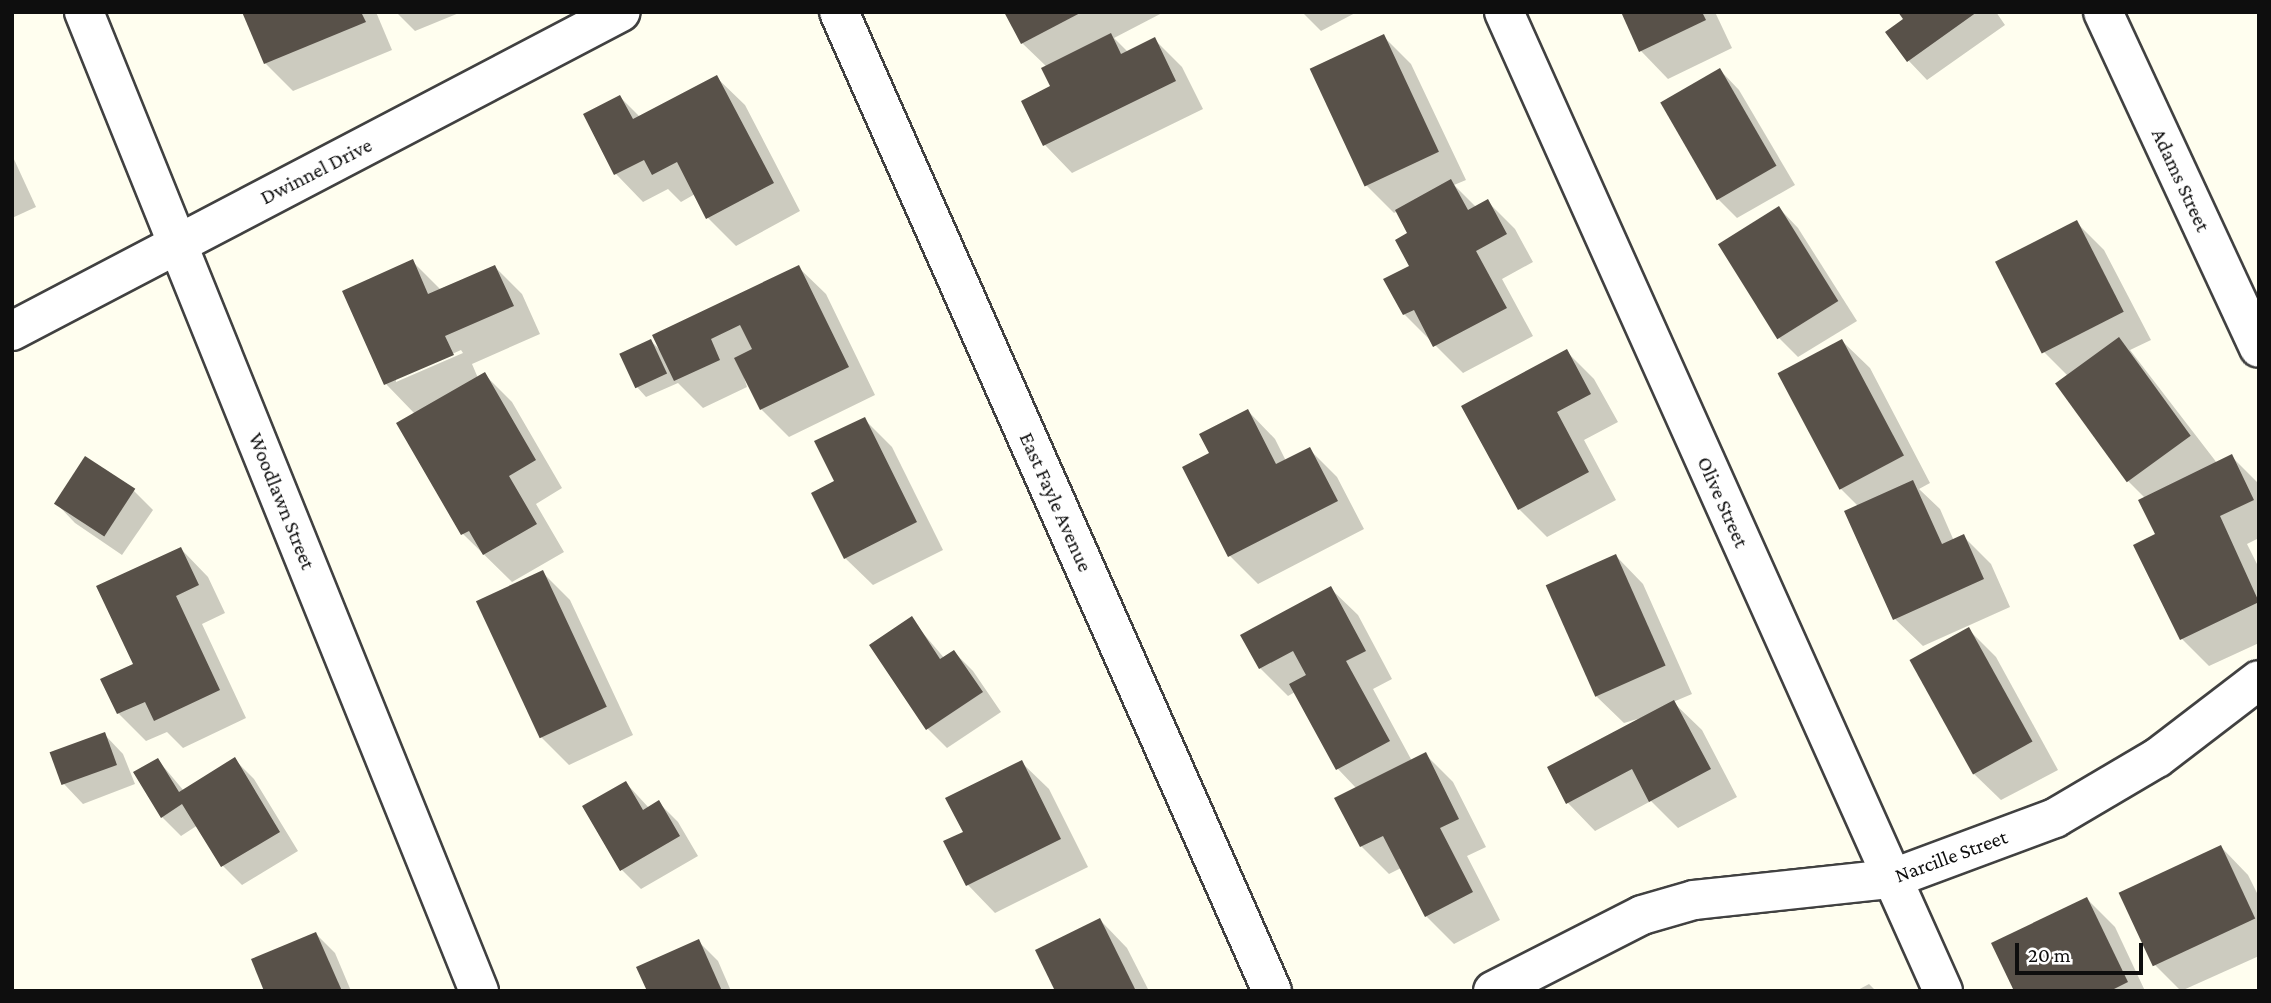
<!DOCTYPE html>
<style>
body{margin:0}
#map{position:relative;width:2271px;height:1003px;overflow:hidden;background:#fffeef;font-family:"Crimson Pro",serif}
div>[style]{position:absolute}
.shadow>*{inset:0;background:#0003}
.building>*{inset:0;background:#585149;transform-origin:0 0}
.roads{filter:drop-shadow(2px 0 #414141) drop-shadow(-2px 0 #414141) drop-shadow(0 2px #414141) drop-shadow(0 -2px #414141)}
.minor>*{height:38px;margin:-19px;padding:0 19px;transform-origin:19px;border-radius:19px;background:#fff}
span{translate:-50% -50%;white-space:nowrap;text-align:center;line-height:1.15;-webkit-text-stroke:7px #fff;paint-order:stroke}
.street-label{font-size:21px;color:#0e0e0e}
.frame{position:absolute;inset:0;border:14px solid #0e0e0e;pointer-events:none}
.scale{position:absolute;left:2015px;top:943px;width:128px;height:32px;box-sizing:border-box;border:4px solid #0e0e0e;border-top:0;padding-left:9px;font-size:21px;line-height:24px;white-space:nowrap;color:#0e0e0e;-webkit-text-stroke:5px #fff;paint-order:stroke}
</style>
<div id="map">
<div class="shadow">
<div style="clip-path:polygon(244px 12px,376px 12px,392px 50px,293px 91px,265px 63px)"></div>
<div style="clip-path:polygon(396px 12px,459px 12px,459px 13px,415px 31px)"></div>
<div style="clip-path:polygon(1006px 12px,1164px 12px,1114px 38px,1128px 52px,1154px 39px,1182px 67px,1203px 109px,1072px 173px,1045px 145px,1053px 87px,1047px 67px,1022px 43px)"></div>
<div style="clip-path:polygon(1302px 12px,1357px 12px,1321px 31px)"></div>
<div style="clip-path:polygon(1622px 12px,1715px 12px,1732px 48px,1668px 79px,1641px 51px)"></div>
<div style="clip-path:polygon(1900px 12px,1996px 12px,2005px 25px,1927px 80px,1908px 60px,1905px 20px)"></div>
<div style="clip-path:polygon(1383px 36px,1411px 64px,1466px 180px,1454px 185px,1476px 207px,1487px 201px,1515px 229px,1533px 262px,1502px 279px,1533px 336px,1463px 373px,1404px 314px,1411px 266px,1410px 234px,1398px 211px,1394px 213px,1366px 185px)"></div>
<div style="clip-path:polygon(1720px 70px,1739px 90px,1795px 185px,1737px 218px,1718px 199px)"></div>
<div style="clip-path:polygon(717px 78px,745px 105px,800px 211px,736px 246px,708px 218px,695px 194px,681px 202px,668px 189px,643px 202px,616px 174px,620px 97px,640px 117px)"></div>
<div style="clip-path:polygon(12px 155px,36px 207px,12px 218px)"></div>
<div style="clip-path:polygon(1779px 208px,1798px 228px,1857px 321px,1798px 357px,1779px 338px)"></div>
<div style="clip-path:polygon(2076px 222px,2104px 250px,2151px 340px,2130px 350px,2217px 463px,2231px 456px,2259px 484px,2259px 538px,2247px 544px,2259px 568px,2259px 643px,2209px 666px,2182px 639px,2146px 499px,2128px 481px,2068px 376px,2044px 352px)"></div>
<div style="clip-path:polygon(evenodd,412px 261px,440px 289px,495px 267px,522px 294px,540px 334px,472px 364px,478px 378px,484px 374px,512px 402px,562px 488px,536px 504px,564px 552px,512px 582px,463px 534px,399px 424px,415px 414px,386px 384px,344px 291px,412px 261px,461px 350px,463px 353px,396px 382px,396px 379px,461px 350px)"></div>
<div style="clip-path:polygon(798px 267px,826px 294px,875px 395px,789px 437px,761px 409px,740px 365px,747px 387px,703px 408px,678px 383px,646px 397px,637px 387px,651px 341px,661px 351px)"></div>
<div style="clip-path:polygon(1842px 341px,1870px 368px,1930px 483px,1919px 489px,1940px 509px,1954px 541px,1963px 536px,1991px 564px,2010px 607px,1923px 646px,1895px 619px,1858px 506px,1840px 488px)"></div>
<div style="clip-path:polygon(1566px 351px,1594px 379px,1618px 422px,1584px 440px,1616px 500px,1547px 537px,1519px 509px)"></div>
<div style="clip-path:polygon(1248px 411px,1275px 439px,1286px 461px,1309px 449px,1337px 477px,1364px 529px,1258px 584px,1230px 556px,1184px 468px,1211px 454px)"></div>
<div style="clip-path:polygon(864px 419px,892px 447px,943px 550px,873px 585px,845px 558px,837px 482px)"></div>
<div style="clip-path:polygon(134px 491px,153px 510px,122px 555px,75px 523px,56px 503px)"></div>
<div style="clip-path:polygon(181px 549px,208px 577px,225px 613px,202px 624px,246px 718px,183px 748px,167px 732px,146px 741px,118px 713px,103px 680px,135px 665px)"></div>
<div style="clip-path:polygon(1616px 556px,1643px 584px,1692px 694px,1673px 702px,1702px 730px,1737px 797px,1678px 828px,1651px 801px,1595px 831px,1568px 803px,1549px 767px,1651px 715px,1624px 723px,1596px 696px)"></div>
<div style="clip-path:polygon(542px 572px,570px 600px,633px 735px,569px 765px,541px 737px)"></div>
<div style="clip-path:polygon(1330px 588px,1358px 615px,1392px 679px,1373px 689px,1412px 761px,1425px 754px,1453px 782px,1486px 847px,1467px 856px,1500px 920px,1454px 944px,1426px 916px,1401px 868px,1389px 874px,1361px 846px,1357px 789px,1338px 769px,1295px 692px,1288px 696px,1260px 668px)"></div>
<div style="clip-path:polygon(911px 619px,945px 659px,954px 652px,973px 671px,1001px 712px,947px 748px,928px 729px)"></div>
<div style="clip-path:polygon(1969px 630px,1996px 657px,2058px 770px,2001px 800px,1973px 773px)"></div>
<div style="clip-path:polygon(104px 734px,123px 754px,135px 784px,83px 804px,64px 784px)"></div>
<div style="clip-path:polygon(158px 760px,184px 791px,235px 760px,254px 779px,298px 851px,242px 885px,223px 866px,198px 825px,181px 836px,162px 817px)"></div>
<div style="clip-path:polygon(1021px 762px,1049px 789px,1088px 867px,995px 913px,968px 885px,965px 833px)"></div>
<div style="clip-path:polygon(626px 783px,649px 808px,659px 803px,678px 822px,698px 856px,641px 889px,622px 870px,585px 807px)"></div>
<div style="clip-path:polygon(2221px 847px,2248px 875px,2259px 897px,2259px 956px,2181px 991px,2155px 965px)"></div>
<div style="clip-path:polygon(2087px 899px,2115px 927px,2145px 991px,2016px 991px)"></div>
<div style="clip-path:polygon(1100px 920px,1127px 948px,1149px 991px,1057px 991px)"></div>
<div style="clip-path:polygon(316px 934px,335px 953px,351px 991px,266px 991px)"></div>
<div style="clip-path:polygon(698px 941px,718px 961px,731px 991px,649px 991px)"></div>
<div style="clip-path:polygon(1869px 984px,1876px 991px,1856px 991px)"></div>
</div>
<div class="building">
<div style="clip-path:polygon(242px 12px,361px 12px,366px 22px,264px 64px)"></div>
<div style="clip-path:polygon(1004px 12px,1082px 12px,1021px 44px)"></div>
<div style="clip-path:polygon(1621px 12px,1702px 12px,1706px 20px,1639px 52px)"></div>
<div style="clip-path:polygon(1898px 12px,1977px 12px,1907px 62px,1885px 32px,1903px 19px)"></div>
<div style="clip-path:polygon(1111px 33px,1121px 54px,1155px 37px,1176px 81px,1043px 146px,1021px 101px,1050px 86px,1041px 68px)"></div>
<div style="left:1384px;top:34px;width:130px;height:82px;rotate:65deg"></div>
<div style="left:1720px;top:68px;width:113px;height:69px;rotate:60deg"></div>
<div style="clip-path:polygon(717px 75px,774px 183px,706px 219px,677px 162px,652px 175px,644px 160px,614px 175px,583px 114px,620px 95px,633px 119px)"></div>
<div style="clip-path:polygon(1451px 179px,1468px 210px,1488px 199px,1507px 234px,1476px 251px,1507px 308px,1433px 347px,1414px 310px,1403px 315px,1383px 279px,1409px 266px,1395px 240px,1407px 233px,1395px 210px)"></div>
<div style="left:1779px;top:206px;width:112px;height:72px;rotate:58deg"></div>
<div style="left:2077px;top:220px;width:103px;height:92px;rotate:63deg"></div>
<div style="clip-path:polygon(413px 259px,428px 294px,495px 265px,514px 306px,445px 336px,454px 355px,384px 385px,342px 291px)"></div>
<div style="clip-path:polygon(799px 265px,849px 367px,760px 410px,734px 358px,752px 349px,740px 325px,711px 339px,720px 360px,674px 381px,652px 335px)"></div>
<div style="left:2119px;top:337px;width:122px;height:79px;rotate:54deg"></div>
<div style="left:651px;top:339px;width:38px;height:35px;rotate:65deg"></div>
<div style="left:1842px;top:339px;width:132px;height:73px;rotate:62deg"></div>
<div style="clip-path:polygon(1567px 349px,1591px 394px,1557px 412px,1589px 472px,1518px 510px,1461px 406px)"></div>
<div style="clip-path:polygon(485px 372px,536px 460px,509px 476px,537px 524px,483px 555px,469px 531px,461px 535px,396px 423px)"></div>
<div style="clip-path:polygon(1248px 409px,1276px 464px,1310px 447px,1338px 501px,1228px 557px,1182px 467px,1209px 453px,1199px 434px)"></div>
<div style="clip-path:polygon(865px 417px,917px 522px,844px 559px,811px 493px,834px 481px,814px 441px)"></div>
<div style="clip-path:polygon(2232px 454px,2254px 500px,2220px 516px,2259px 602px,2180px 640px,2133px 545px,2155px 534px,2138px 500px)"></div>
<div style="left:85px;top:456px;width:60px;height:57px;rotate:33deg"></div>
<div style="clip-path:polygon(1913px 480px,1942px 544px,1964px 534px,1984px 579px,1893px 620px,1844px 511px)"></div>
<div style="clip-path:polygon(181px 547px,199px 585px,176px 596px,220px 690px,154px 721px,145px 702px,117px 714px,100px 679px,133px 664px,96px 586px)"></div>
<div style="left:1616px;top:554px;width:122px;height:77px;rotate:66deg"></div>
<div style="left:543px;top:570px;width:151px;height:74px;rotate:65deg"></div>
<div style="clip-path:polygon(1331px 586px,1366px 651px,1346px 661px,1390px 741px,1336px 770px,1289px 684px,1306px 675px,1293px 651px,1259px 669px,1240px 635px)"></div>
<div style="clip-path:polygon(912px 616px,940px 659px,954px 650px,983px 692px,926px 730px,869px 645px)"></div>
<div style="left:1969px;top:627px;width:131px;height:68px;rotate:61deg"></div>
<div style="clip-path:polygon(1674px 700px,1711px 769px,1649px 802px,1632px 769px,1566px 804px,1547px 767px)"></div>
<div style="left:105px;top:732px;width:35px;height:59px;rotate:70deg"></div>
<div style="clip-path:polygon(1426px 752px,1459px 819px,1440px 828px,1473px 892px,1425px 917px,1383px 836px,1360px 847px,1334px 798px)"></div>
<div style="clip-path:polygon(235px 757px,280px 832px,221px 867px,182px 804px,161px 818px,133px 772px,158px 758px,179px 792px)"></div>
<div style="clip-path:polygon(1022px 760px,1061px 839px,966px 886px,943px 841px,963px 832px,945px 798px)"></div>
<div style="clip-path:polygon(626px 781px,643px 810px,659px 800px,680px 836px,620px 871px,582px 806px)"></div>
<div style="left:2221px;top:845px;width:81px;height:113px;rotate:65deg"></div>
<div style="clip-path:polygon(2087px 897px,2128px 982px,2110px 991px,2014px 991px,1991px 943px)"></div>
<div style="clip-path:polygon(1100px 918px,1136px 991px,1055px 991px,1035px 950px)"></div>
<div style="clip-path:polygon(316px 932px,342px 991px,264px 991px,251px 959px)"></div>
<div style="clip-path:polygon(699px 939px,722px 991px,647px 991px,636px 967px)"></div>
</div>
<div class="roads">
<div class="minor">
<div style="left:84px;top:12px;width:1056px;rotate:68.03deg"></div>
<div style="left:839px;top:12px;width:1070px;rotate:66.14deg"></div>
<div style="left:1504px;top:12px;width:1073px;rotate:65.85deg"></div>
<div style="left:2103px;top:12px;width:370px;rotate:65.1deg"></div>
<div style="left:12px;top:331px;width:687px;rotate:-27.65deg"></div>
<div style="left:1493px;top:991px;width:167px;rotate:-27deg"></div>
<div style="left:1642px;top:915px;width:54px;rotate:-16.1deg"></div>
<div style="left:1694px;top:900px;width:198px;rotate:-6.1deg"></div>
<div style="left:1891px;top:879px;width:175px;rotate:-20.4deg"></div>
<div style="left:2055px;top:818px;width:118px;rotate:-30.5deg"></div>
<div style="left:2157px;top:758px;width:128px;rotate:-37.4deg"></div>
</div>
</div>
<div class="street-label">
<span style="left:316px;top:171px;rotate:-27deg">Dwinnel Drive</span>
<span style="left:2181px;top:180px;rotate:65deg">Adams Street</span>
<span style="left:282px;top:501px;rotate:68deg">Woodlawn Street</span>
<span style="left:1056px;top:502px;rotate:66deg">East Fayle Avenue</span>
<span style="left:1723px;top:502px;rotate:66deg">Olive Street</span>
<span style="left:1951px;top:856px;rotate:-20deg">Narcille Street</span>
</div>
<div class="frame"></div>
<div class="scale">20 m</div>
</div>
